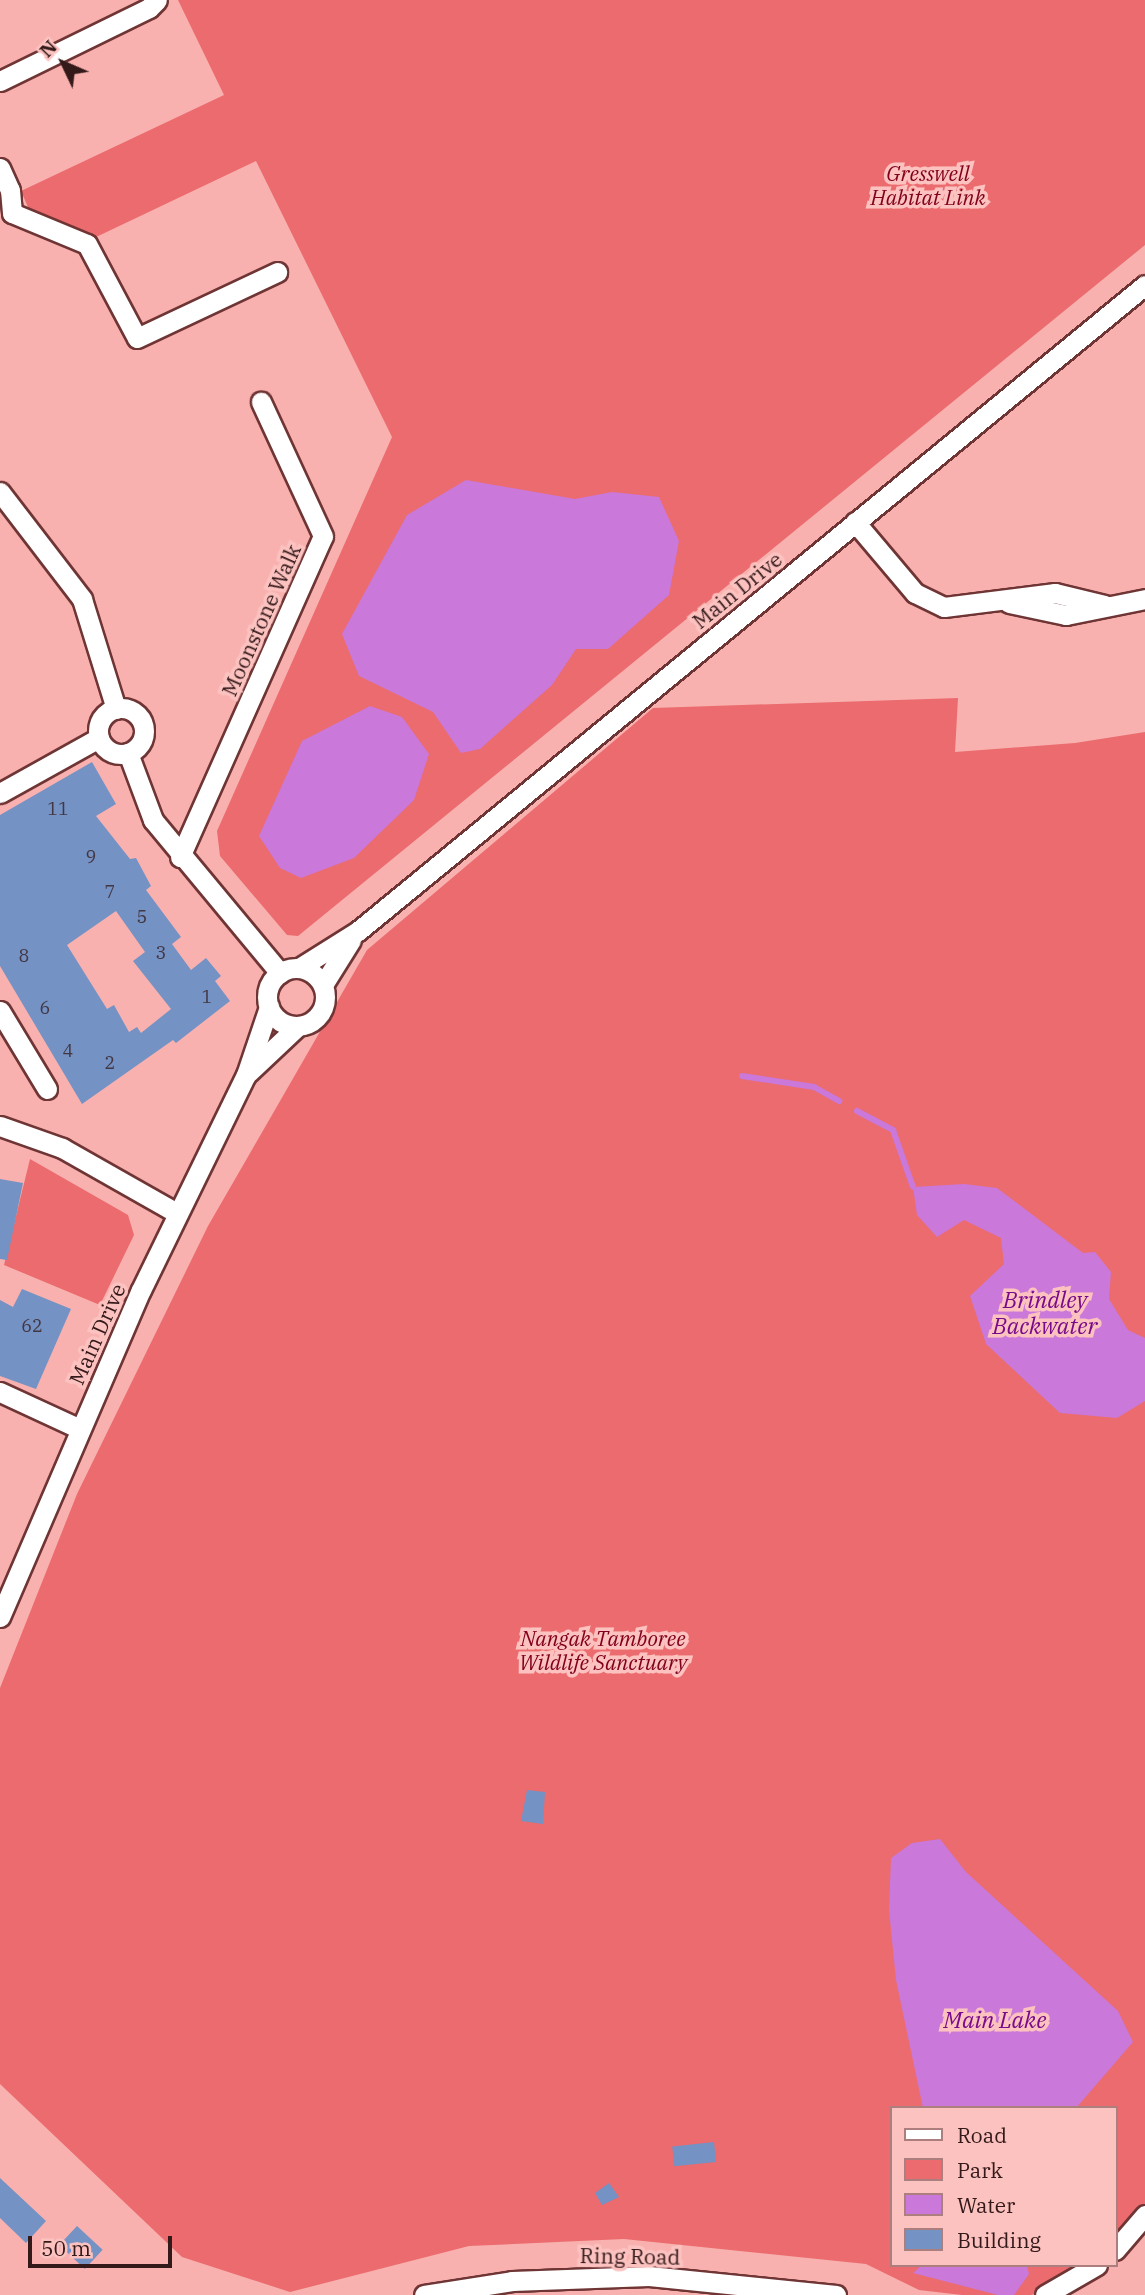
<!DOCTYPE html>
<style>
body{margin:0}
#map{position:relative;width:1145px;height:2295px;overflow:hidden;background:#f8b1af;font-family:"IBM Plex Serif",serif}
div>[style]{position:absolute}
.green>*{inset:0;background:#eb6b6e}
.water>*{inset:0;background:#ca78d9}
.stream>*{height:6px;margin:-3px;padding:0 3px;transform-origin:3px;border-radius:3px;background:#ca78d9}
.building>*{inset:0;background:#7492c4;transform-origin:0 0}
.roads{filter:drop-shadow(2px 0 #6f3535) drop-shadow(-2px 0 #6f3535) drop-shadow(0 2px #6f3535) drop-shadow(0 -2px #6f3535)}
.minor>*{height:19px;margin:-9.5px;padding:0 9.5px;transform-origin:9.5px;border-radius:9.5px;background:#fff}
.minor>.ring{margin:-9.5px;padding:0;box-sizing:content-box;background:none;border:19px solid #fff;border-radius:50%}
span{translate:-50% -50%;white-space:nowrap;text-align:center;line-height:1.15;-webkit-text-stroke:7px #fcc2c0;paint-order:stroke}
.number-label{font-size:18px;color:#433744}
.number-label span{-webkit-text-stroke-width:0}
.park-label{font-size:21px;color:#81001b;font-style:italic}
.street-label{font-size:21px;color:#331919}
.water-label{font-size:23px;color:#770b89;font-style:italic}
.legend{position:absolute;left:890px;top:2106px;width:228px;height:161px;box-sizing:border-box;background:#fcc2c0;border:2px solid #ac7e7d;margin:0;padding:9px 12px;list-style:none;font-size:21px;color:#331919}
.legend li{display:flex;align-items:center;gap:14px;height:35px}
.legend b{width:35px;border:2px solid #ac7e7d}
.north{position:absolute;left:28px;top:28px;width:70px;height:70px;-webkit-text-stroke:5px #fcc2c0;paint-order:stroke;rotate:314deg;font-size:19px;font-weight:700;line-height:28px;text-align:center;color:#331919}
.north::after{content:'';display:block;margin:auto;width:24px;height:32px;background:#331919;clip-path:polygon(50% 0,100% 100%,50% 72%,0 100%)}
.scale{position:absolute;left:28px;top:2236px;width:144px;height:32px;box-sizing:border-box;border:4px solid #331919;border-top:0;padding-left:9px;font-size:21px;line-height:24px;white-space:nowrap;color:#331919;-webkit-text-stroke:5px #fcc2c0;paint-order:stroke}
</style>
<div id="map">
<div class="green">
<div style="clip-path:polygon(178px 0,1145px 0,1145px 245px,298px 936px,287px 935px,220px 856px,217px 831px,392px 437px,256px 161px,94px 238px,31px 214px,21px 191px,224px 95px)"></div>
<div style="clip-path:polygon(958px 698px,955px 752px,1075px 743px,1145px 732px,1145px 2227px,1115px 2253px,1115px 2108px,891px 2108px,891px 2265px,1093px 2265px,1056px 2289px,1031px 2295px,962px 2295px,919px 2290px,866px 2264px,624px 2239px,469px 2246px,290px 2292px,182px 2257px,0 2084px,0 1688px,77px 1494px,208px 1226px,367px 950px,653px 708px)"></div>
<div style="clip-path:polygon(30px 1159px,128px 1215px,134px 1235px,100px 1305px,4px 1265px)"></div>
</div>
<div class="water">
<div style="clip-path:polygon(466px 480px,575px 499px,612px 492px,659px 497px,679px 541px,669px 595px,608px 649px,576px 649px,552px 685px,480px 749px,461px 753px,433px 712px,359px 676px,342px 634px,407px 515px)"></div>
<div style="clip-path:polygon(370px 706px,402px 717px,429px 754px,414px 800px,354px 858px,301px 878px,280px 868px,259px 836px,302px 741px)"></div>
<div style="clip-path:polygon(964px 1184px,997px 1188px,1083px 1253px,1095px 1252px,1111px 1272px,1109px 1299px,1128px 1330px,1145px 1338px,1145px 1401px,1117px 1418px,1060px 1413px,986px 1344px,970px 1296px,1004px 1264px,1001px 1238px,964px 1220px,937px 1237px,917px 1215px,913px 1187px)"></div>
<div style="clip-path:polygon(940px 1839px,966px 1872px,1118px 2011px,1133px 2042px,1076px 2108px,923px 2108px,896px 1980px,889px 1910px,891px 1858px,912px 1843px)"></div>
<div style="clip-path:polygon(922px 2265px,1027px 2265px,1029px 2274px,1014px 2295px,998px 2295px,913px 2273px)"></div>
</div>
<div class="stream">
<div style="left:742px;top:1076px;width:73px;rotate:8.7deg"></div>
<div style="left:814px;top:1087px;width:29px;rotate:29deg"></div>
<div style="left:857px;top:1111px;width:41px;rotate:27.8deg"></div>
<div style="left:893px;top:1130px;width:60px;rotate:70.7deg"></div>
</div>
<div class="building">
<div style="clip-path:polygon(evenodd,92px 762px,116px 804px,96px 816px,130px 859px,136px 858px,151px 886px,146px 890px,181px 937px,172px 944px,191px 970px,206px 958px,221px 976px,215px 981px,230px 1001px,176px 1043px,173px 1040px,82px 1104px,0 966px,0 815px,92px 762px,116px 911px,145px 952px,133px 961px,171px 1009px,141px 1033px,137px 1027px,129px 1032px,114px 1005px,107px 1009px,67px 945px,116px 911px)"></div>
<div style="clip-path:polygon(0 1179px,23px 1183px,7px 1260px,0 1259px)"></div>
<div style="clip-path:polygon(22px 1289px,71px 1309px,36px 1389px,0 1376px,0 1300px,13px 1307px)"></div>
<div style="clip-path:polygon(527px 1790px,545px 1792px,543px 1824px,521px 1821px)"></div>
<div style="left:714px;top:2142px;width:20px;height:42px;rotate:84deg"></div>
<div style="clip-path:polygon(0 2178px,46px 2221px,26px 2243px,0 2218px)"></div>
<div style="clip-path:polygon(609px 2183px,619px 2197px,602px 2205px,595px 2193px)"></div>
<div style="left:77px;top:2226px;width:35px;height:26px;rotate:43deg"></div>
</div>
<div class="roads">
<div class="minor">
<div style="left:0;top:81px;width:166px;rotate:-26.1deg"></div>
<div style="left:149px;top:8px;width:11px;rotate:-45deg"></div>
<div style="left:0;top:168px;width:24px;rotate:66deg"></div>
<div style="left:10px;top:190px;width:23px;rotate:85deg"></div>
<div style="left:12px;top:213px;width:81px;rotate:22.5deg"></div>
<div style="left:87px;top:244px;width:106px;rotate:62deg"></div>
<div style="left:137px;top:338px;width:155px;rotate:-25.2deg"></div>
<div style="left:0;top:492px;width:135px;rotate:52.5deg"></div>
<div style="left:82px;top:599px;width:115px;rotate:72.8deg"></div>
<div style="left:855px;top:522px;width:93px;rotate:49.8deg"></div>
<div style="left:915px;top:593px;width:32px;rotate:26deg"></div>
<div style="left:944px;top:607px;width:112px;rotate:-7.2deg"></div>
<div style="left:1055px;top:593px;width:51px;rotate:13.5deg"></div>
<div style="left:1009px;top:603px;width:58px;rotate:11.9deg"></div>
<div style="left:1066px;top:615px;width:81px;rotate:-11.4deg"></div>
<div class="ring" style="left:98px;top:708px;width:27px;height:27px"></div>
<div style="left:128px;top:753px;width:72px;rotate:69.5deg"></div>
<div style="left:153px;top:820px;width:199px;rotate:50.3deg"></div>
<div style="left:0;top:793px;width:113px;rotate:-29.1deg"></div>
<div style="left:180px;top:857px;width:351px;rotate:-66deg"></div>
<div style="left:323px;top:536px;width:148px;rotate:-114.8deg"></div>
<div style="left:299px;top:968px;width:70px;rotate:-32.1deg"></div>
<div style="left:358px;top:931px;width:1018px;rotate:-39.38deg"></div>
<div class="ring" style="left:267px;top:968px;width:39px;height:39px"></div>
<div style="left:323px;top:985px;width:53px;rotate:-58.1deg"></div>
<div style="left:0;top:1011px;width:91px;rotate:58.9deg"></div>
<div style="left:249px;top:1072px;width:67px;rotate:-43.2deg"></div>
<div style="left:0;top:1126px;width:66px;rotate:19.5deg"></div>
<div style="left:62px;top:1148px;width:132px;rotate:29.5deg"></div>
<div style="left:0;top:1392px;width:88px;rotate:24.8deg"></div>
<div style="left:0;top:1617px;width:356px;rotate:-66.7deg"></div>
<div style="left:141px;top:1290px;width:239px;rotate:-64deg"></div>
<div style="left:246px;top:1075px;width:72px;rotate:-71.3deg"></div>
<div style="left:1115px;top:2250px;width:46px;rotate:-49.4deg"></div>
<div style="left:424px;top:2295px;width:89px;rotate:-9deg"></div>
<div style="left:512px;top:2281px;width:137px;rotate:-2.1deg"></div>
<div style="left:649px;top:2276px;width:188px;rotate:5.8deg"></div>
<div style="left:1045px;top:2295px;width:60px;rotate:-30deg"></div>
</div>
</div>
<div class="number-label">
<span style="left:58px;top:809px">11</span>
<span style="left:91px;top:857px">9</span>
<span style="left:110px;top:892px">7</span>
<span style="left:142px;top:917px">5</span>
<span style="left:161px;top:953px">3</span>
<span style="left:24px;top:956px">8</span>
<span style="left:207px;top:997px">1</span>
<span style="left:45px;top:1008px">6</span>
<span style="left:68px;top:1051px">4</span>
<span style="left:110px;top:1063px">2</span>
<span style="left:32px;top:1326px">62</span>
</div>
<div class="park-label">
<span style="left:928px;top:185px">Gresswell<br>Habitat Link</span>
<span style="left:603px;top:1650px">Nangak Tamboree<br>Wildlife Sanctuary</span>
</div>
<div class="street-label">
<span style="left:737px;top:590px;rotate:-39deg">Main Drive</span>
<span style="left:261px;top:620px;rotate:-66deg">Moonstone Walk</span>
<span style="left:97px;top:1334px;rotate:-66deg">Main Drive</span>
<span style="left:630px;top:2256px;rotate:1deg">Ring Road</span>
</div>
<div class="water-label">
<span style="left:1045px;top:1312px">Brindley<br>Backwater</span>
<span style="left:995px;top:2019px">Main Lake</span>
</div>
<ul class="legend">
<li><b style="height:9px;background:#fff"></b>Road</li>
<li><b style="height:19px;background:#eb6b6e"></b>Park</li>
<li><b style="height:19px;background:#ca78d9"></b>Water</li>
<li><b style="height:19px;background:#7492c4"></b>Building</li>
</ul>
<div class="north">N</div>
<div class="scale">50 m</div>
</div>
